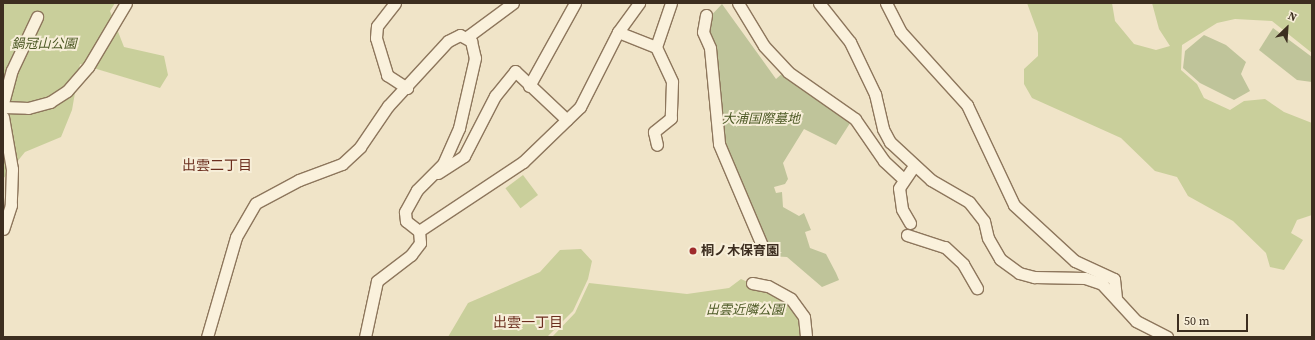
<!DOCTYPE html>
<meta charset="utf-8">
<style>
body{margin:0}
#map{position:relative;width:1315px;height:340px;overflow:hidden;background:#f0e4c8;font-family:"Source Serif 4","Noto Sans JP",serif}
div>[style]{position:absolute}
.green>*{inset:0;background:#c9cf9b;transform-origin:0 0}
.cemetery>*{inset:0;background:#bfc49a}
.roads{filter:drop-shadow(1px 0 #8d765c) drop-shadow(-1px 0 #8d765c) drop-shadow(0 1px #8d765c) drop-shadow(0 -1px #8d765c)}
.minor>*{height:11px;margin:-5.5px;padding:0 5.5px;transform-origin:5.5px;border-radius:5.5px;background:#faf1dc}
.dots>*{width:11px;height:11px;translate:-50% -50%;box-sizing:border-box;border:2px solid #f7eed8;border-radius:50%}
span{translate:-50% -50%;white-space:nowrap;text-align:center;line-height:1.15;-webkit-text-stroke:4px #f7eed8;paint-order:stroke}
.park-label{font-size:13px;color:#4d5a26;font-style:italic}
.poi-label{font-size:13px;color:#3d2e20;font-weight:700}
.left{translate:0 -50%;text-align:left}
.neighbourhood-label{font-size:14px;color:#6b2e1e}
.frame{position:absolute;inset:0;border:4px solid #3d2e20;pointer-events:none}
.north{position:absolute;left:1267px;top:8px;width:40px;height:40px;-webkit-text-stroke:3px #f7eed8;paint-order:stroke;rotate:25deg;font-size:11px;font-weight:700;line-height:16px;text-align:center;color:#3d2e20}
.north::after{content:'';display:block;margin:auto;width:14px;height:18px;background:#3d2e20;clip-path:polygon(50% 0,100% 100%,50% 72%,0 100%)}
.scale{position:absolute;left:1177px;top:314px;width:71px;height:18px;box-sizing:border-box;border:2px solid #3d2e20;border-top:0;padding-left:5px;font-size:12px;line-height:14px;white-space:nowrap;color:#3d2e20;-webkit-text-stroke:3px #f7eed8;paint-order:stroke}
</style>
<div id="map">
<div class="green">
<div style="clip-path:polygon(3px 3px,115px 3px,110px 11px,124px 47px,164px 56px,168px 75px,160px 88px,80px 64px,72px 110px,61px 137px,25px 152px,3px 179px,3px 189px)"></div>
<div style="clip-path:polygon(1027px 3px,1112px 3px,1115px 21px,1134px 44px,1156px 50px,1170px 46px,1159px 29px,1152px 3px,1312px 3px,1312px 53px,1272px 21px,1235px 19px,1217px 23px,1182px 45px,1181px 70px,1197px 84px,1204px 98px,1230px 110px,1244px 101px,1265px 99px,1284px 112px,1312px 123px,1312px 215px,1297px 220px,1291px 233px,1303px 240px,1284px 270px,1270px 267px,1266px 253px,1233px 221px,1188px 196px,1177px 177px,1155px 171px,1121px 138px,1032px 98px,1024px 84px,1024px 69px,1038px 56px,1038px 33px)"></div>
<div style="left:523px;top:175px;width:25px;height:22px;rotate:53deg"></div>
<div style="clip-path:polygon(581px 249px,592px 261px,588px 279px,573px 311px,547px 337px,448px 337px,468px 303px,540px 272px,560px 250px)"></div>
<div style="clip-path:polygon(741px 279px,783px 298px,801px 319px,801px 337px,552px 337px,575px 313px,589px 283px,687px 294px,729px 288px)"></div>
</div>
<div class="cemetery">
<div style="clip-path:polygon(722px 4px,776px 79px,784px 72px,852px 120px,836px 145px,804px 129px,783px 163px,788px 179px,785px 184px,774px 187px,776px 193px,782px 192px,783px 207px,799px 216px,804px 213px,811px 230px,805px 232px,810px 248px,826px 254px,836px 273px,839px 280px,822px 287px,787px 257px,769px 256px,722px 146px,706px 21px)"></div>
<div style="clip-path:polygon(1273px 28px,1312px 57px,1312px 82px,1297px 80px,1259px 50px)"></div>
<div style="clip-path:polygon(1204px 35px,1226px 45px,1246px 62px,1241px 74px,1250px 91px,1234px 100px,1200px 83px,1183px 68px,1185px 51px)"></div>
</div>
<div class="roads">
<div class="minor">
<div style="left:395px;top:3px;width:29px;rotate:128deg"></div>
<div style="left:377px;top:26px;width:12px;rotate:95deg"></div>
<div style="left:376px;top:38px;width:39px;rotate:73deg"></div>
<div style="left:387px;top:75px;width:24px;rotate:33deg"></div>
<div style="left:738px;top:3px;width:50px;rotate:58.8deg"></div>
<div style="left:764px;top:46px;width:35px;rotate:47deg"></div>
<div style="left:788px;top:72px;width:82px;rotate:35deg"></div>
<div style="left:855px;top:119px;width:51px;rotate:55.4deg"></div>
<div style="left:884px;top:161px;width:25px;rotate:43deg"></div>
<div style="left:819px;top:3px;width:50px;rotate:51.5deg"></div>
<div style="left:850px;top:42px;width:58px;rotate:64.3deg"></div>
<div style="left:875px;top:94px;width:36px;rotate:77deg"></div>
<div style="left:883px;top:129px;width:15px;rotate:62deg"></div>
<div style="left:890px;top:142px;width:56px;rotate:42.8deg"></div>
<div style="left:931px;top:180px;width:44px;rotate:30.1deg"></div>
<div style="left:969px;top:202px;width:24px;rotate:52deg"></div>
<div style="left:984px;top:221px;width:17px;rotate:77deg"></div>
<div style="left:988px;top:238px;width:24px;rotate:60deg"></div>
<div style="left:1000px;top:259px;width:24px;rotate:36deg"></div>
<div style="left:1019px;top:273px;width:16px;rotate:15deg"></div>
<div style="left:1034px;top:277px;width:51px;rotate:1.1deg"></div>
<div style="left:1085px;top:278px;width:18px;rotate:19deg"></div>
<div style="left:1102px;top:284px;width:50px;rotate:47.4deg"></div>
<div style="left:1136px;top:321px;width:35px;rotate:27deg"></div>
<div style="left:886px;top:3px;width:31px;rotate:63deg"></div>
<div style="left:900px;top:31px;width:100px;rotate:47.8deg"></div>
<div style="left:967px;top:105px;width:110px;rotate:64.8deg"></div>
<div style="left:1014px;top:205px;width:83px;rotate:42.6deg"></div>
<div style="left:1075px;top:261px;width:43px;rotate:24.8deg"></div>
<div style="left:1114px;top:279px;width:18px;rotate:84deg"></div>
<div style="left:706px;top:15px;width:17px;rotate:100deg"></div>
<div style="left:703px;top:32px;width:17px;rotate:66deg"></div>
<div style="left:710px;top:48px;width:96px;rotate:84.6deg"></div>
<div style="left:719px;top:144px;width:115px;rotate:67deg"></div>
<div style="left:618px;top:32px;width:41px;rotate:21.5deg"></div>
<div style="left:656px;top:47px;width:38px;rotate:65deg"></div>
<div style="left:672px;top:82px;width:36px;rotate:92deg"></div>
<div style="left:671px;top:118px;width:22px;rotate:141deg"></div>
<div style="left:654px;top:132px;width:13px;rotate:77deg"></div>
<div style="left:467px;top:37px;width:57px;rotate:-36.5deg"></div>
<div style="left:656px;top:47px;width:46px;rotate:-71.2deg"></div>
<div style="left:529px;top:86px;width:95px;rotate:-61deg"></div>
<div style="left:3px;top:103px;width:34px;rotate:-75deg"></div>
<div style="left:12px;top:70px;width:59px;rotate:-64.7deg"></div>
<div style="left:3px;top:107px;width:25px;rotate:2deg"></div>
<div style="left:28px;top:108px;width:23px;rotate:-15deg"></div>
<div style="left:50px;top:102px;width:20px;rotate:-33deg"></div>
<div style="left:67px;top:91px;width:32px;rotate:-49deg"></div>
<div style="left:88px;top:67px;width:74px;rotate:-59.3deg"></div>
<div style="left:3px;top:117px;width:53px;rotate:80.2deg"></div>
<div style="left:12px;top:169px;width:36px;rotate:92deg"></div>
<div style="left:11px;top:205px;width:25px;rotate:108deg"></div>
<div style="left:438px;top:173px;width:31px;rotate:-33deg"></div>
<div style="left:464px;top:156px;width:68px;rotate:-62.7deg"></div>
<div style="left:495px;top:96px;width:32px;rotate:-51deg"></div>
<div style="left:515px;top:71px;width:71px;rotate:43.3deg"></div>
<div style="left:910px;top:223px;width:16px;rotate:-120deg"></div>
<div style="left:902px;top:209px;width:21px;rotate:-98deg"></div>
<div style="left:899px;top:188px;width:27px;rotate:-56deg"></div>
<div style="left:419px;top:231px;width:125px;rotate:-33.6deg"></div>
<div style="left:523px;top:162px;width:79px;rotate:-44deg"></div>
<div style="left:580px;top:107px;width:84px;rotate:-63.1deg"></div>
<div style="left:618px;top:32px;width:36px;rotate:-54deg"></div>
<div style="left:907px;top:235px;width:40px;rotate:18deg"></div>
<div style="left:945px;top:247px;width:25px;rotate:43deg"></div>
<div style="left:963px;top:264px;width:28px;rotate:60deg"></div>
<div style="left:752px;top:283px;width:16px;rotate:11deg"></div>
<div style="left:768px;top:286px;width:26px;rotate:29deg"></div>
<div style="left:791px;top:299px;width:22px;rotate:54deg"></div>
<div style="left:804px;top:317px;width:20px;rotate:84deg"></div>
<div style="left:207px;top:337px;width:104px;rotate:-73.8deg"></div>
<div style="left:236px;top:237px;width:39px;rotate:-60deg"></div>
<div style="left:256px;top:203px;width:49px;rotate:-28.1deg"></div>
<div style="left:299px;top:180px;width:46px;rotate:-20.4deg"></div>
<div style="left:342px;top:164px;width:25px;rotate:-43deg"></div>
<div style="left:360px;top:147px;width:50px;rotate:-55.7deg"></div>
<div style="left:388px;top:106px;width:88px;rotate:-47.3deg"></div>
<div style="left:448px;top:41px;width:13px;rotate:-27deg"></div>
<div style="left:460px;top:35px;width:13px;rotate:29deg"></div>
<div style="left:471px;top:41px;width:17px;rotate:77deg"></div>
<div style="left:475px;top:58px;width:72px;rotate:102.9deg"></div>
<div style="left:459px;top:128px;width:39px;rotate:114deg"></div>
<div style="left:443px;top:164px;width:37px;rotate:135deg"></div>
<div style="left:417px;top:190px;width:25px;rotate:119deg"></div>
<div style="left:405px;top:212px;width:9px;rotate:84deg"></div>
<div style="left:406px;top:221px;width:16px;rotate:38deg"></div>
<div style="left:419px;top:231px;width:12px;rotate:85deg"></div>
<div style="left:420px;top:243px;width:15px;rotate:127deg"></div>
<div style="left:411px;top:255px;width:43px;rotate:142.6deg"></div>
<div style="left:377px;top:281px;width:57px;rotate:102.1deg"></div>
</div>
</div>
<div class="dots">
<div style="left:693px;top:251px;background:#9e2a2b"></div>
</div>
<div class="park-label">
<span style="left:44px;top:44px">鍋冠山公園</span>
<span style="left:761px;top:119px">大浦国際墓地</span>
<span style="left:745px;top:310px">出雲近隣公園</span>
</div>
<div class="poi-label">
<span class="left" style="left:701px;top:251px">桐ノ木保育園</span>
</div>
<div class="neighbourhood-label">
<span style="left:217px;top:165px">出雲二丁目</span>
<span style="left:528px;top:322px">出雲一丁目</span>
</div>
<div class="frame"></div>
<div class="north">N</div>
<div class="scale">50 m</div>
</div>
